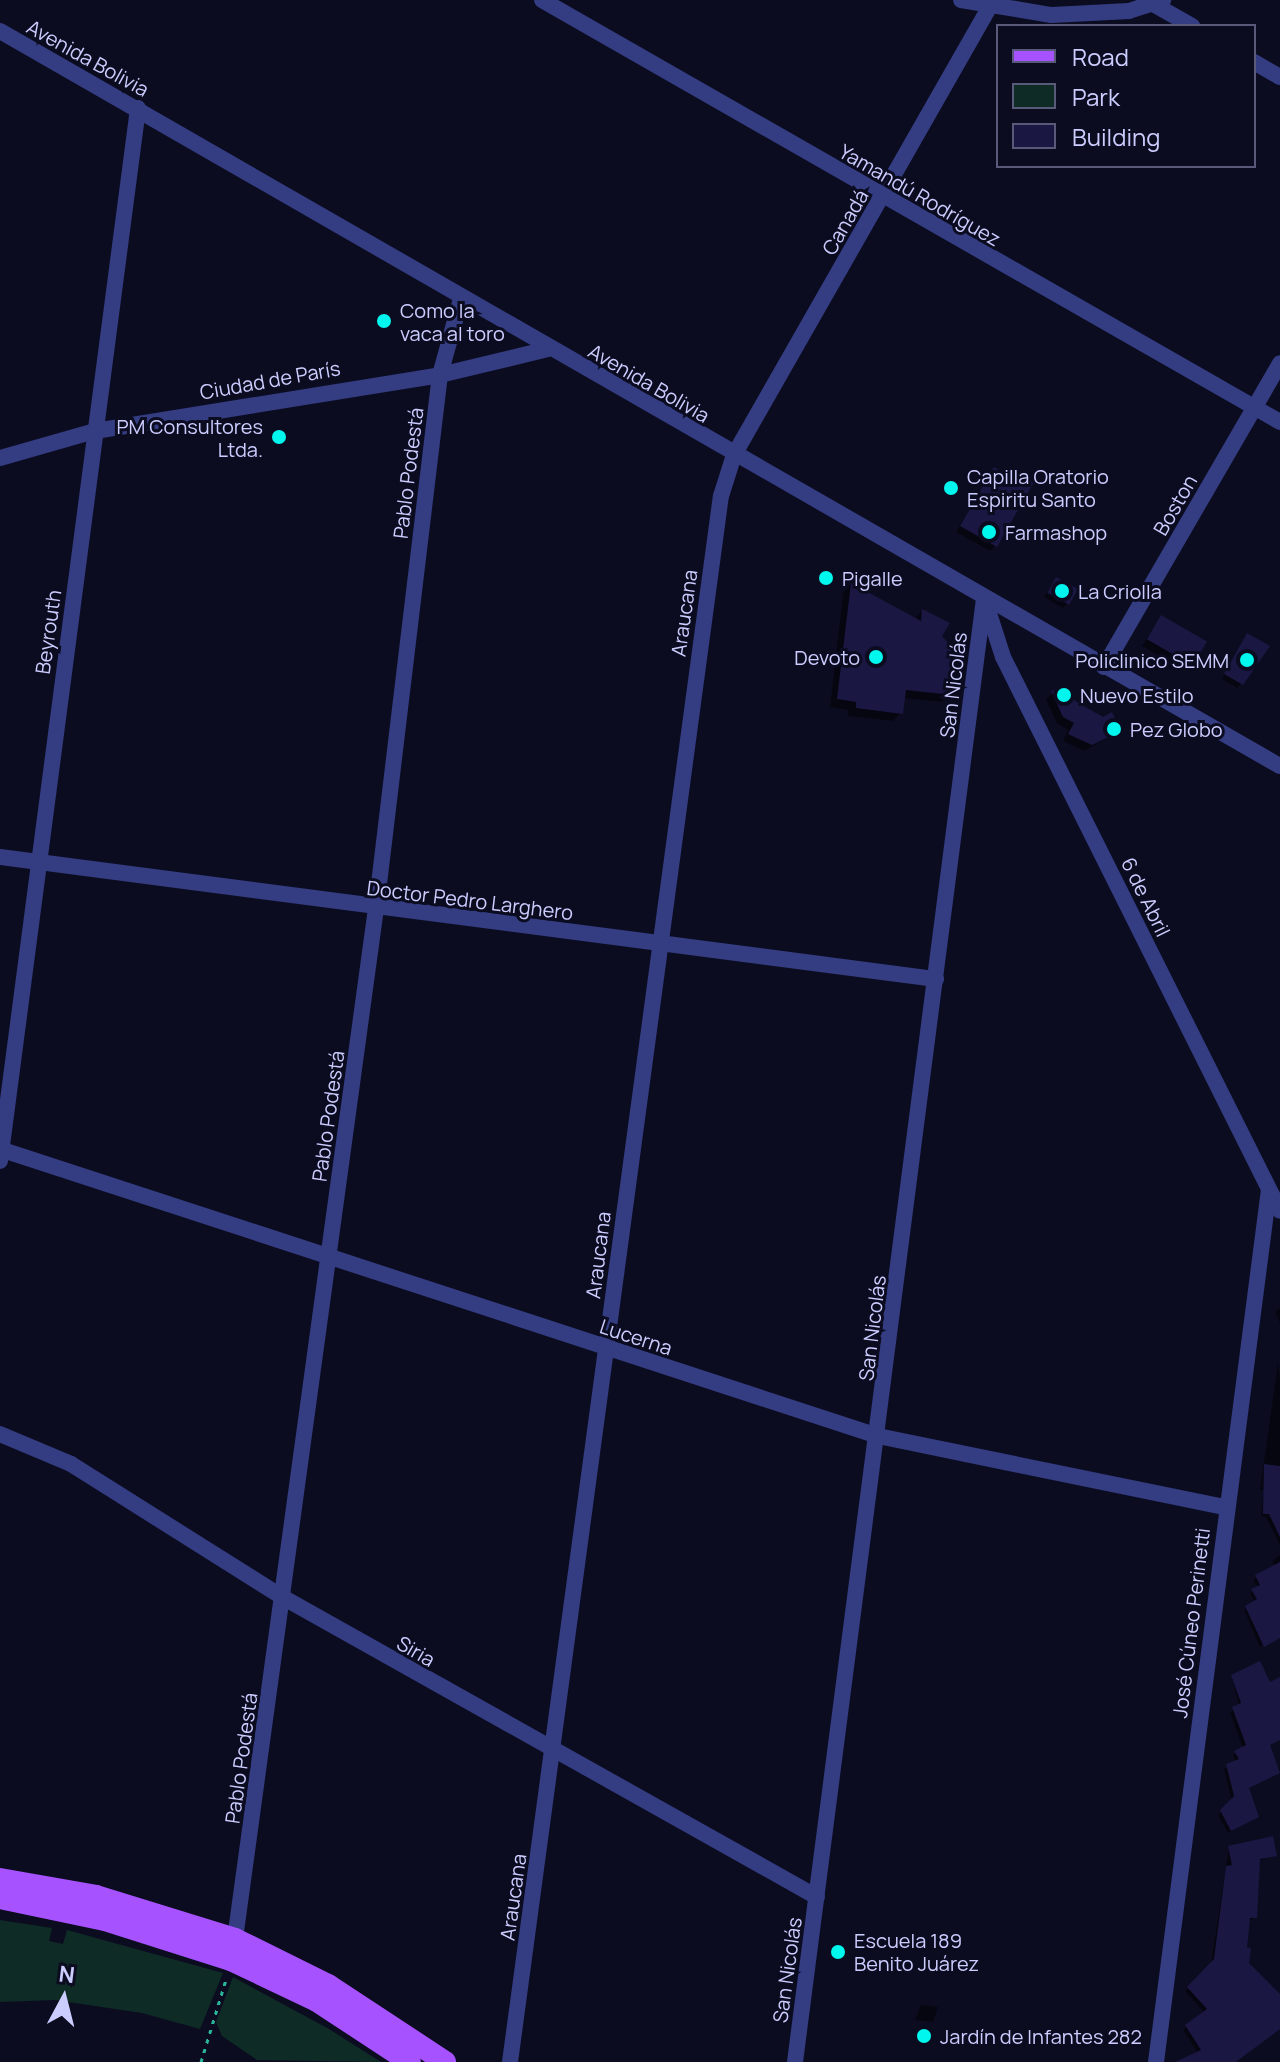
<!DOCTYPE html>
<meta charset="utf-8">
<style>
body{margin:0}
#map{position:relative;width:1280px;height:2062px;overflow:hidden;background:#0c0c21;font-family:Manrope,sans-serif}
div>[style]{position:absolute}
.green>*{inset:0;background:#0f2b26}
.shadow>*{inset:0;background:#0007}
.building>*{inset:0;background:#1a1743;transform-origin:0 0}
.path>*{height:3px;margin-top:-1.5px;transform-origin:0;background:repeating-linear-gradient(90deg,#28b79a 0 4px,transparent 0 10px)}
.minor>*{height:16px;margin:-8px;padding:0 8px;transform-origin:8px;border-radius:8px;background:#343c82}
.tertiary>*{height:16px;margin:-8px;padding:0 8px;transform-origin:8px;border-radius:8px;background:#343c82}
.primary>*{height:22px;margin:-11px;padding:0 11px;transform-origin:11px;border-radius:11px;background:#a653ff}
.dots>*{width:22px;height:22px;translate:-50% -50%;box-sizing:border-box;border:4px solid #0c0c21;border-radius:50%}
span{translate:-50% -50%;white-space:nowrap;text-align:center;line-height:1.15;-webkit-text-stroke:6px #0c0c21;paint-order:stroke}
.street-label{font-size:20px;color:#cccdff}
.poi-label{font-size:20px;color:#cccdff}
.left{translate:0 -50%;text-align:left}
.right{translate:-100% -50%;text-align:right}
.legend{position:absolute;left:996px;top:24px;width:260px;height:144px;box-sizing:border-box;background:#0c0c21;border:2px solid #59597a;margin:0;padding:10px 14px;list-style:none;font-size:24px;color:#cccdff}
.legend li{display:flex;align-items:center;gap:16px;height:40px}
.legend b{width:40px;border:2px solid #59597a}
.north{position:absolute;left:24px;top:1958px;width:80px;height:80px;-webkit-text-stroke:6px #0c0c21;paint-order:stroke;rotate:7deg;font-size:22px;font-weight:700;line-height:32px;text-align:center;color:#cccdff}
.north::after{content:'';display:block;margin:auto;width:28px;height:36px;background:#cccdff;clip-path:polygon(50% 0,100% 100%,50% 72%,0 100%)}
</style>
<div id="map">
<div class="green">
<div style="clip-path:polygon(0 1920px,52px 1928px,49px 1941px,63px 1944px,67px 1930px,223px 1973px,200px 2029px,142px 2013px,55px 2000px,0 2002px)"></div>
<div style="clip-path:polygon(233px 1977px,329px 2029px,381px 2062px,257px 2060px,222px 2036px,216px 2022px)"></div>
</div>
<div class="shadow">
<div style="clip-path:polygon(994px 470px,995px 546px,990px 551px,956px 532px)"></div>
<div style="clip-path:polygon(1053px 583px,1067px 604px,1063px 608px,1044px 597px)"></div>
<div style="clip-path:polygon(851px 585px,915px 619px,922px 611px,940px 636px,950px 694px,942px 702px,903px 698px,901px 713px,893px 721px,848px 716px,849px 710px,830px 707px,843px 593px)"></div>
<div style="clip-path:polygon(1161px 617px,1191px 665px,1185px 671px,1142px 646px)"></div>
<div style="clip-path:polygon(1243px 640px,1241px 683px,1237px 688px,1222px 679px)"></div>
<div style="clip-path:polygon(1052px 693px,1074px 703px,1119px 731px,1084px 751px,1063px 741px,1068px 730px,1057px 723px,1046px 700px)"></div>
<div style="clip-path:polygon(1280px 1308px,1280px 1323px,1275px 1312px)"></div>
<div style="clip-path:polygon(1278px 1362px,1280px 1379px,1280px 1545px,1266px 1517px,1261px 1516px,1264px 1490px,1260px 1490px)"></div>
<div style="clip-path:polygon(1280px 1555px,1280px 1635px,1260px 1647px,1244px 1610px,1255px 1603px,1250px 1593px,1258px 1588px,1253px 1580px,1275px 1567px,1272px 1561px)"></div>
<div style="clip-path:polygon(1232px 1677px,1280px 1684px,1280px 1739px,1268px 1746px,1280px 1771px,1247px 1789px,1257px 1817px,1228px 1833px,1218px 1815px,1232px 1801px,1224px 1769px,1236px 1762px,1233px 1755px,1243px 1749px,1230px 1712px,1239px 1706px)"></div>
<div style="clip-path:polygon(1229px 1847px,1275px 1855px,1258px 1861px,1255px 1918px,1248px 1921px,1244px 1950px,1247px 1963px,1280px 1997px,1280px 2027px,1237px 2062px,1179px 2062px,1198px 2053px,1183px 2030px,1205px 2013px,1185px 1991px,1211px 1964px)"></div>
<div style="clip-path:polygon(921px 2005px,938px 2007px,933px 2022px,915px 2020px)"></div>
</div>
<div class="building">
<div style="clip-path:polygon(994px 467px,1008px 475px,1011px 469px,1034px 482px,997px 547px,960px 526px)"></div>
<div style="left:1056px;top:577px;width:25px;height:18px;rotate:29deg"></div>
<div style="clip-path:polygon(851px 583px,921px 621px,922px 609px,950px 623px,942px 636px,956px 651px,952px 695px,906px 690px,903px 714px,856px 708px,856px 702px,837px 699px)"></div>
<div style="left:1161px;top:615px;width:53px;height:28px;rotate:30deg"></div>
<div style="clip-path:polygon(1247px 633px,1270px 646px,1243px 685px,1224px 674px)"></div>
<div style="clip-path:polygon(1067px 684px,1075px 701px,1103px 717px,1112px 712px,1121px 731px,1092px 745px,1068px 734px,1074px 723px,1063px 717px,1051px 691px)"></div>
<div style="clip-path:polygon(1264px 1464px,1280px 1466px,1280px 1537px,1269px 1514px,1263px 1514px)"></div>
<div style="clip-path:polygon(1280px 1562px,1280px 1638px,1264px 1647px,1245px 1606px,1257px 1599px,1251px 1589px,1260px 1585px,1255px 1575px)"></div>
<div style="clip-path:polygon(1260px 1661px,1270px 1682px,1280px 1677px,1280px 1740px,1270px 1745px,1280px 1773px,1249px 1788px,1259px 1817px,1231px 1831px,1220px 1810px,1234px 1796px,1226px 1764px,1239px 1759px,1234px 1751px,1246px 1745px,1232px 1707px,1241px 1703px,1231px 1675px)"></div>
<div style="clip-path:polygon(1273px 1836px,1277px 1856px,1260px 1859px,1257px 1918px,1250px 1918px,1247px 1948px,1251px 1948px,1249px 1963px,1280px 1994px,1280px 2029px,1236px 2062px,1175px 2062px,1201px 2050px,1185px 2025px,1207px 2009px,1187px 1987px,1214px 1959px,1226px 1866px,1232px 1865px,1228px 1846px)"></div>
</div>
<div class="path">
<div style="left:201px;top:2062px;width:87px;rotate:-73.2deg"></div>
</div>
<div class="minor">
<div style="left:542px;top:0;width:850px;rotate:29.76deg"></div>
<div style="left:961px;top:0;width:92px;rotate:9.4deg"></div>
<div style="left:1052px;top:15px;width:77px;rotate:-3deg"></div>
<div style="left:1129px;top:11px;width:36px;rotate:-18deg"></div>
<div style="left:1155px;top:5px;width:43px;rotate:29.6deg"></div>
<div style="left:1254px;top:62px;width:30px;rotate:30deg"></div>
<div style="left:0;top:458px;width:99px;rotate:-15.9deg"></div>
<div style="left:95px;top:431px;width:350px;rotate:-9.2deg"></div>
<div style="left:440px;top:375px;width:111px;rotate:-13.5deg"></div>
<div style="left:986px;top:604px;width:56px;rotate:72.2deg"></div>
<div style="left:1003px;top:657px;width:619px;rotate:63.43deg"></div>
<div style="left:1104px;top:667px;width:351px;rotate:-59.9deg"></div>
<div style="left:0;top:857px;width:944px;rotate:7.43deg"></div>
<div style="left:0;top:1149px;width:924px;rotate:18.1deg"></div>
<div style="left:878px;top:1436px;width:354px;rotate:11.6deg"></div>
<div style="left:0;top:1161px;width:1062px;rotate:-82.53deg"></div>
<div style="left:0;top:1434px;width:77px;rotate:22.9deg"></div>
<div style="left:71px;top:1464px;width:252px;rotate:32.2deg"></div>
<div style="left:284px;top:1598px;width:611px;rotate:29.29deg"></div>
<div style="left:235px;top:1939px;width:1040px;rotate:-82.21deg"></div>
<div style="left:376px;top:909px;width:538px;rotate:-83.17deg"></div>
<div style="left:440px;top:375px;width:79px;rotate:-74.6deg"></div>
<div style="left:510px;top:2062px;width:1580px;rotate:-82.33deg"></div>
<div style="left:721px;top:496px;width:43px;rotate:-72.4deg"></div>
<div style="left:734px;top:455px;width:515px;rotate:-60.3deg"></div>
<div style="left:795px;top:2062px;width:1476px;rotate:-82.64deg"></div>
<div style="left:1156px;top:2062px;width:879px;rotate:-82.62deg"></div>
</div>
<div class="tertiary">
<div style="left:0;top:31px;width:1476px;rotate:29.87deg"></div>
</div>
<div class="primary">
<div style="left:0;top:1879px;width:97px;rotate:10deg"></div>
<div style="left:96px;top:1896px;width:145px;rotate:17.2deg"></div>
<div style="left:235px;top:1939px;width:104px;rotate:26.3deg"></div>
<div style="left:328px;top:1985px;width:140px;rotate:33.3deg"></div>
<div style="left:0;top:1898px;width:107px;rotate:11.8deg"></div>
<div style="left:105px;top:1920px;width:132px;rotate:17.6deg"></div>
<div style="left:231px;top:1960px;width:95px;rotate:25.5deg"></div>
<div style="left:317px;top:2001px;width:111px;rotate:33.3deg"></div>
</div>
<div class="dots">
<div style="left:384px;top:321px;background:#00f7ed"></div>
<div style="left:279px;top:437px;background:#00f7ed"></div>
<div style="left:951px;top:488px;background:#00f7ed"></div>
<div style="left:989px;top:532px;background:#00f7ed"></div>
<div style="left:826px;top:578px;background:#00f7ed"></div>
<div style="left:1062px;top:591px;background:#00f7ed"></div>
<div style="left:876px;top:657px;background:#00f7ed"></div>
<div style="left:1247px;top:660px;background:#00f7ed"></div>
<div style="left:1064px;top:695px;background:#00f7ed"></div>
<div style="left:1114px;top:729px;background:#00f7ed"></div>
<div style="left:838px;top:1952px;background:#00f7ed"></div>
<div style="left:924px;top:2036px;background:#00f7ed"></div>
</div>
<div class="street-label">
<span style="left:88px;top:58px;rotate:29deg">Avenida Bolivia</span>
<span style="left:920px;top:195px;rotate:30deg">Yamandú Rodríguez</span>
<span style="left:845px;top:222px;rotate:-60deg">Canadá</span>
<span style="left:270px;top:380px;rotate:-10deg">Ciudad de París</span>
<span style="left:649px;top:383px;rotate:30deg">Avenida Bolivia</span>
<span style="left:408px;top:473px;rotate:-83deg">Pablo Podestá</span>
<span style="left:1175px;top:505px;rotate:-60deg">Boston</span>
<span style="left:684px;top:613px;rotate:-82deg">Araucana</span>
<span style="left:48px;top:632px;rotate:-82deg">Beyrouth</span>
<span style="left:953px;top:685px;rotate:-83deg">San Nicolás</span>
<span style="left:1146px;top:897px;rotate:64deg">6 de Abril</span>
<span style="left:470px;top:900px;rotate:7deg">Doctor Pedro Larghero</span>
<span style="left:328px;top:1116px;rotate:-82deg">Pablo Podestá</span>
<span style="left:598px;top:1255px;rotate:-83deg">Araucana</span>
<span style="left:872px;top:1328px;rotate:-83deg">San Nicolás</span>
<span style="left:636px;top:1337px;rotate:18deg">Lucerna</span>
<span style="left:1191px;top:1623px;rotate:-83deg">José Cúneo Perinetti</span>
<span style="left:416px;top:1651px;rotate:30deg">Siria</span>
<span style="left:241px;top:1758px;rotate:-82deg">Pablo Podestá</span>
<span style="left:513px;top:1897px;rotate:-82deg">Araucana</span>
<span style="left:787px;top:1970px;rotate:-82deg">San Nicolás</span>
</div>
<div class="poi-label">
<span class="left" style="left:400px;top:322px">Como la<br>vaca al toro</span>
<span class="right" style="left:263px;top:438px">PM Consultores<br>Ltda.</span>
<span class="left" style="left:967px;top:488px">Capilla Oratorio<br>Espiritu Santo</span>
<span class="left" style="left:1005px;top:532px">Farmashop</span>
<span class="left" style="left:842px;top:578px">Pigalle</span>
<span class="left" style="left:1078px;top:591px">La Criolla</span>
<span class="right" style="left:860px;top:657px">Devoto</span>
<span class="right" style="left:1229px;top:660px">Policlinico SEMM</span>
<span class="left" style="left:1080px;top:695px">Nuevo Estilo</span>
<span class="left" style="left:1130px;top:729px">Pez Globo</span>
<span class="left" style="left:854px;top:1952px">Escuela 189<br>Benito Juárez</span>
<span class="left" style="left:940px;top:2036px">Jardín de Infantes 282</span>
</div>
<ul class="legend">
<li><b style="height:10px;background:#a653ff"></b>Road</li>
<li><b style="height:22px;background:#0f2b26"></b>Park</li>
<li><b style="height:22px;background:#1a1743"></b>Building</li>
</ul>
<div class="north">N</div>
</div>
